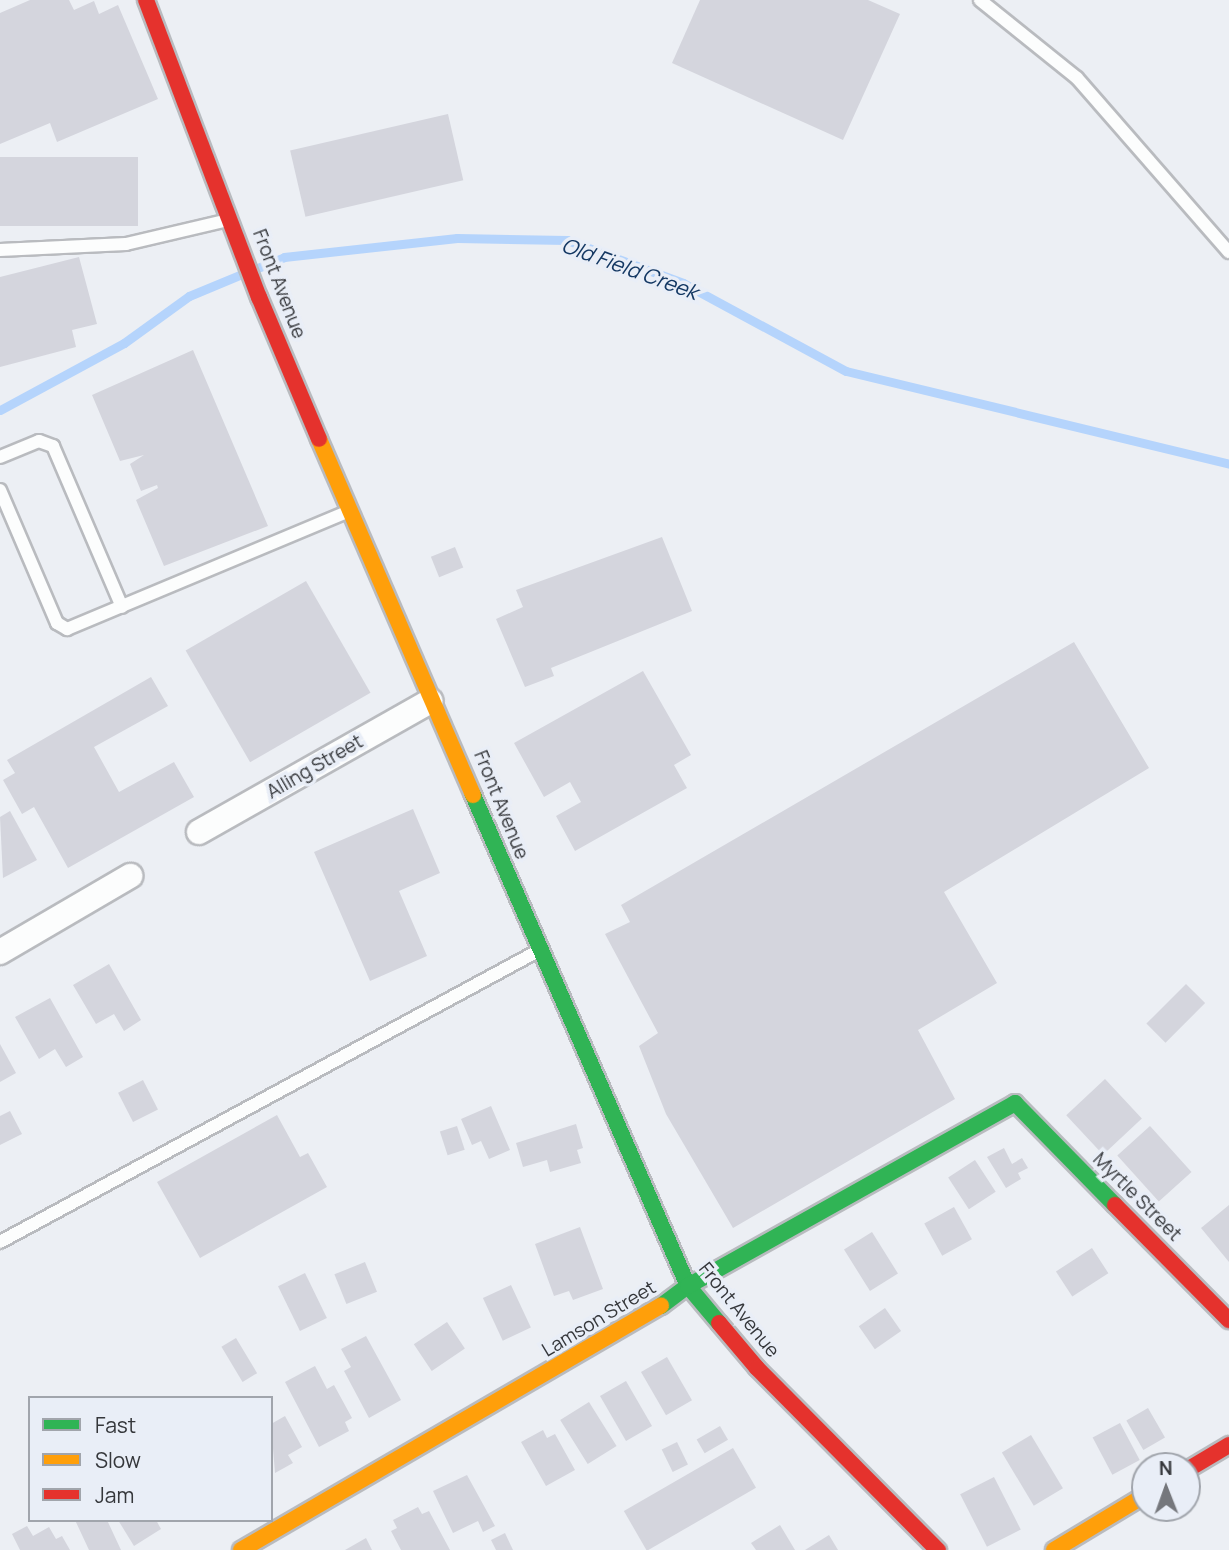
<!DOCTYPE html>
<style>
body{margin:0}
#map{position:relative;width:1229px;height:1550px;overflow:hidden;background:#eceff4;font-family:Manrope,sans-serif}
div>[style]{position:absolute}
.stream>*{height:9px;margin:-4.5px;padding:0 4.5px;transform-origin:4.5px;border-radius:4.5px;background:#b5d4fc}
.building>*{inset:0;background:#d4d5dd;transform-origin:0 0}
.roads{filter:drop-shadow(2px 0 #b9bbbf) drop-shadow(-2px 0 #b9bbbf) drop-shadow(0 2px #b9bbbf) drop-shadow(0 -2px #b9bbbf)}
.lane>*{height:12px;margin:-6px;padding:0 6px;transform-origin:6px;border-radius:6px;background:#fcfdfd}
.street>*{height:24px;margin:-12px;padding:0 12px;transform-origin:12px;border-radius:12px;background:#fcfdfd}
.fast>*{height:16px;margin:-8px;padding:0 8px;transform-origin:8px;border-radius:8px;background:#30b455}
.slow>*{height:16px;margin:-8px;padding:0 8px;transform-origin:8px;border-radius:8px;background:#ff9f0a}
.jam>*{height:16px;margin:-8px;padding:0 8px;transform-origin:8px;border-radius:8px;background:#e5322d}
span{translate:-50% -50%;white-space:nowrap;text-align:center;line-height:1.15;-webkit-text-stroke:7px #e9eef7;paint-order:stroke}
.street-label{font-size:19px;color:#35373b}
.water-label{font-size:21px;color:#143863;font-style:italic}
.legend{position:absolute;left:28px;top:1396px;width:245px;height:126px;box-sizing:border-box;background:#e9eef7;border:2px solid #a1a5ac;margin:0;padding:9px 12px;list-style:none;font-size:21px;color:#35373b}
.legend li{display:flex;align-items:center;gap:14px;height:35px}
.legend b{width:35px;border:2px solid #a1a5ac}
.north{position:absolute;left:1131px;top:1452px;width:70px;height:70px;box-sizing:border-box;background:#e9eef7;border:2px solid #a1a5ac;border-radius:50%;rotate:359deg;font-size:19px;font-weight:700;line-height:28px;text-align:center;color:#35373b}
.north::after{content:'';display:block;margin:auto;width:24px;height:32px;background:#75777c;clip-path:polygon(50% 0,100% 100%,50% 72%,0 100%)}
</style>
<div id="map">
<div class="stream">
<div style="left:255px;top:269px;width:31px;rotate:-22deg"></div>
<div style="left:284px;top:257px;width:174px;rotate:-6.3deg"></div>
<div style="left:457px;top:238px;width:110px;rotate:1deg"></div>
<div style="left:567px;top:240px;width:124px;rotate:20.3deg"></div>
<div style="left:683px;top:283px;width:185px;rotate:28.4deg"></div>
<div style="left:846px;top:371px;width:394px;rotate:13.6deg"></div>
<div style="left:0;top:410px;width:141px;rotate:-28.4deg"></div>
<div style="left:124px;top:343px;width:80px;rotate:-35.9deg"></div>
<div style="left:189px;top:296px;width:57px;rotate:-22.5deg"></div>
</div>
<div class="building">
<div style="clip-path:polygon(30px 0,69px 0,74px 10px,94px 1px,99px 14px,118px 5px,158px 99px,57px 142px,50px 123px,0 144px,0 13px)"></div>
<div style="clip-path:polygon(700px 0,868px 0,900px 14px,843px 140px,672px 63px)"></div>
<div style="left:448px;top:114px;width:68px;height:162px;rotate:77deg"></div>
<div style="left:0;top:157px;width:138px;height:69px"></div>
<div style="clip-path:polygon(79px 257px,97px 324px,72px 330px,76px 347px,0 367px,0 277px)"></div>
<div style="clip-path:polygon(193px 350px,268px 526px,164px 566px,136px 500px,158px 488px,157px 485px,141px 491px,130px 464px,144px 455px,120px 461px,92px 395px)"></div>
<div style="clip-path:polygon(662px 537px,692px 611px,551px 668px,554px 676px,525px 687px,496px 619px,523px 607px,516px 590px)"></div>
<div style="left:455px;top:547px;width:22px;height:26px;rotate:68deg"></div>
<div style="left:306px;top:581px;width:129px;height:139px;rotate:60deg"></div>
<div style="clip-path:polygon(1074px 642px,1149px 768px,944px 892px,997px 983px,918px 1030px,955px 1099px,733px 1228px,666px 1114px,639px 1046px,658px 1033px,605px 934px,630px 922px,621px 905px)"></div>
<div style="clip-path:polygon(643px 671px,691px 755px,674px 765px,687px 788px,575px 851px,556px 816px,581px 802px,570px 782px,544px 797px,514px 743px)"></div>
<div style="clip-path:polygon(151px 677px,168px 706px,94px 747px,119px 792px,174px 762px,194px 797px,68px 868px,34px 807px,22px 814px,3px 780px,15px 773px,7px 760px)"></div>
<div style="clip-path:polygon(413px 809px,440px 873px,399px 891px,427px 956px,370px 981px,314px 852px)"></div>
<div style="clip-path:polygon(10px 811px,37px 860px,3px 878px,0 817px)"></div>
<div style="clip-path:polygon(109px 964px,141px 1020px,124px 1031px,114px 1014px,96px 1024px,73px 985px)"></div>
<div style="left:1186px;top:984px;width:27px;height:56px;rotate:45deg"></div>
<div style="clip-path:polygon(50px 998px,83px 1057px,66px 1067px,55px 1049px,39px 1059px,15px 1017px)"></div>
<div style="clip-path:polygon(0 1044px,16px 1073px,0 1082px)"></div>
<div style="left:1105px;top:1079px;width:54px;height:53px;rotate:47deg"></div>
<div style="left:143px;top:1080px;width:33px;height:28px;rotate:63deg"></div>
<div style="clip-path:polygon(491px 1106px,510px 1150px,489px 1159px,481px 1141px,472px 1145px,461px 1119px)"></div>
<div style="clip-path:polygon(10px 1111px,22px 1134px,0 1145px,0 1116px)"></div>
<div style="clip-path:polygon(277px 1115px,300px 1157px,308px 1153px,327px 1187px,200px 1258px,157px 1182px)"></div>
<div style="clip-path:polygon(576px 1124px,583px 1148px,577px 1150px,581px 1163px,550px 1172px,547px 1160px,523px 1167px,516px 1143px)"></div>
<div style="left:457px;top:1126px;width:25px;height:18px;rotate:72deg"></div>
<div style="left:1150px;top:1126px;width:62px;height:44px;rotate:48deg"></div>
<div style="clip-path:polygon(1004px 1148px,1012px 1164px,1022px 1158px,1028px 1168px,1018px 1173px,1021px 1179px,1006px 1188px,987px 1157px)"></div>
<div style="left:975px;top:1160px;width:38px;height:32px;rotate:57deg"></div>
<div style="clip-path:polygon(1229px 1205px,1229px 1262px,1201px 1228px)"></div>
<div style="left:954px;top:1207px;width:37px;height:34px;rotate:61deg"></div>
<div style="clip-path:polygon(580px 1227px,603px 1289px,573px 1300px,569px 1291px,554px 1296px,535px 1244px)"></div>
<div style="left:872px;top:1232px;width:49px;height:33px;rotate:58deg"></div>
<div style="left:1092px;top:1248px;width:30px;height:43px;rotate:57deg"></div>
<div style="left:365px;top:1262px;width:32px;height:33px;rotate:68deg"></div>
<div style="left:305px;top:1273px;width:50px;height:30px;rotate:64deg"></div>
<div style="left:511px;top:1285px;width:47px;height:31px;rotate:65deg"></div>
<div style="left:885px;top:1308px;width:28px;height:32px;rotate:55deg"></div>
<div style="left:447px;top:1322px;width:32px;height:40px;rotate:56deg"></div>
<div style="clip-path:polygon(366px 1336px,401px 1400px,369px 1418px,344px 1371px,351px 1367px,341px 1349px)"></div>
<div style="left:236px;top:1338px;width:41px;height:17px;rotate:59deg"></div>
<div style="left:667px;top:1357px;width:50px;height:30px;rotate:60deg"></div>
<div style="clip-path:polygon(315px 1366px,327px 1389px,334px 1385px,352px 1418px,345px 1422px,349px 1431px,319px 1447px,285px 1382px)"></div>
<div style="left:626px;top:1381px;width:52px;height:30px;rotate:60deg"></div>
<div style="left:589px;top:1402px;width:52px;height:34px;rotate:58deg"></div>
<div style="left:1148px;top:1408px;width:34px;height:25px;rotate:60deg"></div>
<div style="clip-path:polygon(285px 1416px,302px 1447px,288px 1455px,293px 1463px,275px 1473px,271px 1424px)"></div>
<div style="left:1120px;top:1423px;width:42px;height:31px;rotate:62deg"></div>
<div style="left:720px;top:1426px;width:16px;height:27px;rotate:60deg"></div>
<div style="clip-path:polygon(543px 1430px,547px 1438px,555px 1434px,575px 1470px,546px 1486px,521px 1442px)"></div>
<div style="left:1031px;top:1435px;width:62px;height:34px;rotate:59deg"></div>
<div style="left:677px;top:1442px;width:25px;height:17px;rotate:64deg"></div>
<div style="left:733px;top:1448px;width:46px;height:126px;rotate:60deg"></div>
<div style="clip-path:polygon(467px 1475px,495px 1526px,483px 1532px,478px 1521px,453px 1533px,433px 1491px)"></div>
<div style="left:994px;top:1477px;width:59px;height:38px;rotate:63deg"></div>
<div style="clip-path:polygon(418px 1507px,422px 1514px,429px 1511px,450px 1550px,401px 1550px,391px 1531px,397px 1528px,393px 1520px)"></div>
<div style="clip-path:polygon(75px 1520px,107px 1520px,121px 1550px,89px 1550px)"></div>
<div style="clip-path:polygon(118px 1520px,156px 1520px,161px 1529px,134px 1546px)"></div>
<div style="clip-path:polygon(780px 1525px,795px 1550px,756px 1550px,751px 1543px)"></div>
<div style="clip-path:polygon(27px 1526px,33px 1536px,49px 1527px,56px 1539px,62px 1536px,70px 1550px,20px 1550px,12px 1534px)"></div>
<div style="clip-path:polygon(505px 1533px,513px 1550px,496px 1550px,491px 1540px)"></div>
<div style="clip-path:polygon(829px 1535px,838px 1550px,805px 1550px)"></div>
<div style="clip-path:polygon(366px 1538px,372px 1550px,345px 1550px)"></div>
</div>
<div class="roads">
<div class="lane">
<div style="left:980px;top:0;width:124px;rotate:38.8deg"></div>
<div style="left:1077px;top:78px;width:231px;rotate:48.9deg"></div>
<div style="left:0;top:250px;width:126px;rotate:-2.7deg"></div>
<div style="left:126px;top:244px;width:105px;rotate:-13.2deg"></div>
<div style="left:0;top:457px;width:42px;rotate:-22.3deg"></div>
<div style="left:39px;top:441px;width:15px;rotate:20deg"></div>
<div style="left:53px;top:446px;width:175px;rotate:66.8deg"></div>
<div style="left:0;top:490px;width:145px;rotate:66.8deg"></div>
<div style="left:57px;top:623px;width:12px;rotate:31deg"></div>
<div style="left:67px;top:629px;width:306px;rotate:-22.7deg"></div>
<div style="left:0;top:1242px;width:612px;rotate:-28.41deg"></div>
</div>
<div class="street">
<div style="left:199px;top:832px;width:266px;rotate:-29.5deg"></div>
<div style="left:0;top:952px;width:151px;rotate:-30.3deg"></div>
</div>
<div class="fast">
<div style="left:473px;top:795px;width:536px;rotate:66.35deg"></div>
<div style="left:688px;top:1286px;width:48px;rotate:50deg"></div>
<div style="left:661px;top:1306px;width:34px;rotate:-37deg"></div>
<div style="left:688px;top:1286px;width:375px;rotate:-29.2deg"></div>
<div style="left:1015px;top:1103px;width:143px;rotate:45.6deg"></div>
</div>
<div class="slow">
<div style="left:319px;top:439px;width:388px;rotate:66.6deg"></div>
<div style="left:241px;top:1550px;width:486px;rotate:-30.2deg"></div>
<div style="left:1054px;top:1550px;width:106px;rotate:-31.1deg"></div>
</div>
<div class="jam">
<div style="left:146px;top:0;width:318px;rotate:69.2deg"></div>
<div style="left:259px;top:297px;width:154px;rotate:67.1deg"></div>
<div style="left:1115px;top:1205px;width:162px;rotate:45.3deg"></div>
<div style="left:719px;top:1323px;width:59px;rotate:49.8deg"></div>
<div style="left:757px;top:1368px;width:257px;rotate:45.2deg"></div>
<div style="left:1187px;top:1470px;width:49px;rotate:-30.8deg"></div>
</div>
</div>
<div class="street-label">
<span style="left:279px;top:284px;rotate:69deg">Front Avenue</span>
<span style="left:315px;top:767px;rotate:-30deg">Alling Street</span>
<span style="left:501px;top:805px;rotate:68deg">Front Avenue</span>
<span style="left:1137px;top:1197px;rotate:45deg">Myrtle Street</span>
<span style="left:739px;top:1310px;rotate:51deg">Front Avenue</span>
<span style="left:599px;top:1319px;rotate:-31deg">Lamson Street</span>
</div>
<div class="water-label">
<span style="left:630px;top:268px;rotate:20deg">Old Field Creek</span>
</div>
<ul class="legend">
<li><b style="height:9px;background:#30b455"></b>Fast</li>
<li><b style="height:9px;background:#ff9f0a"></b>Slow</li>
<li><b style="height:9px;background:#e5322d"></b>Jam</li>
</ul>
<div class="north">N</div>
</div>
